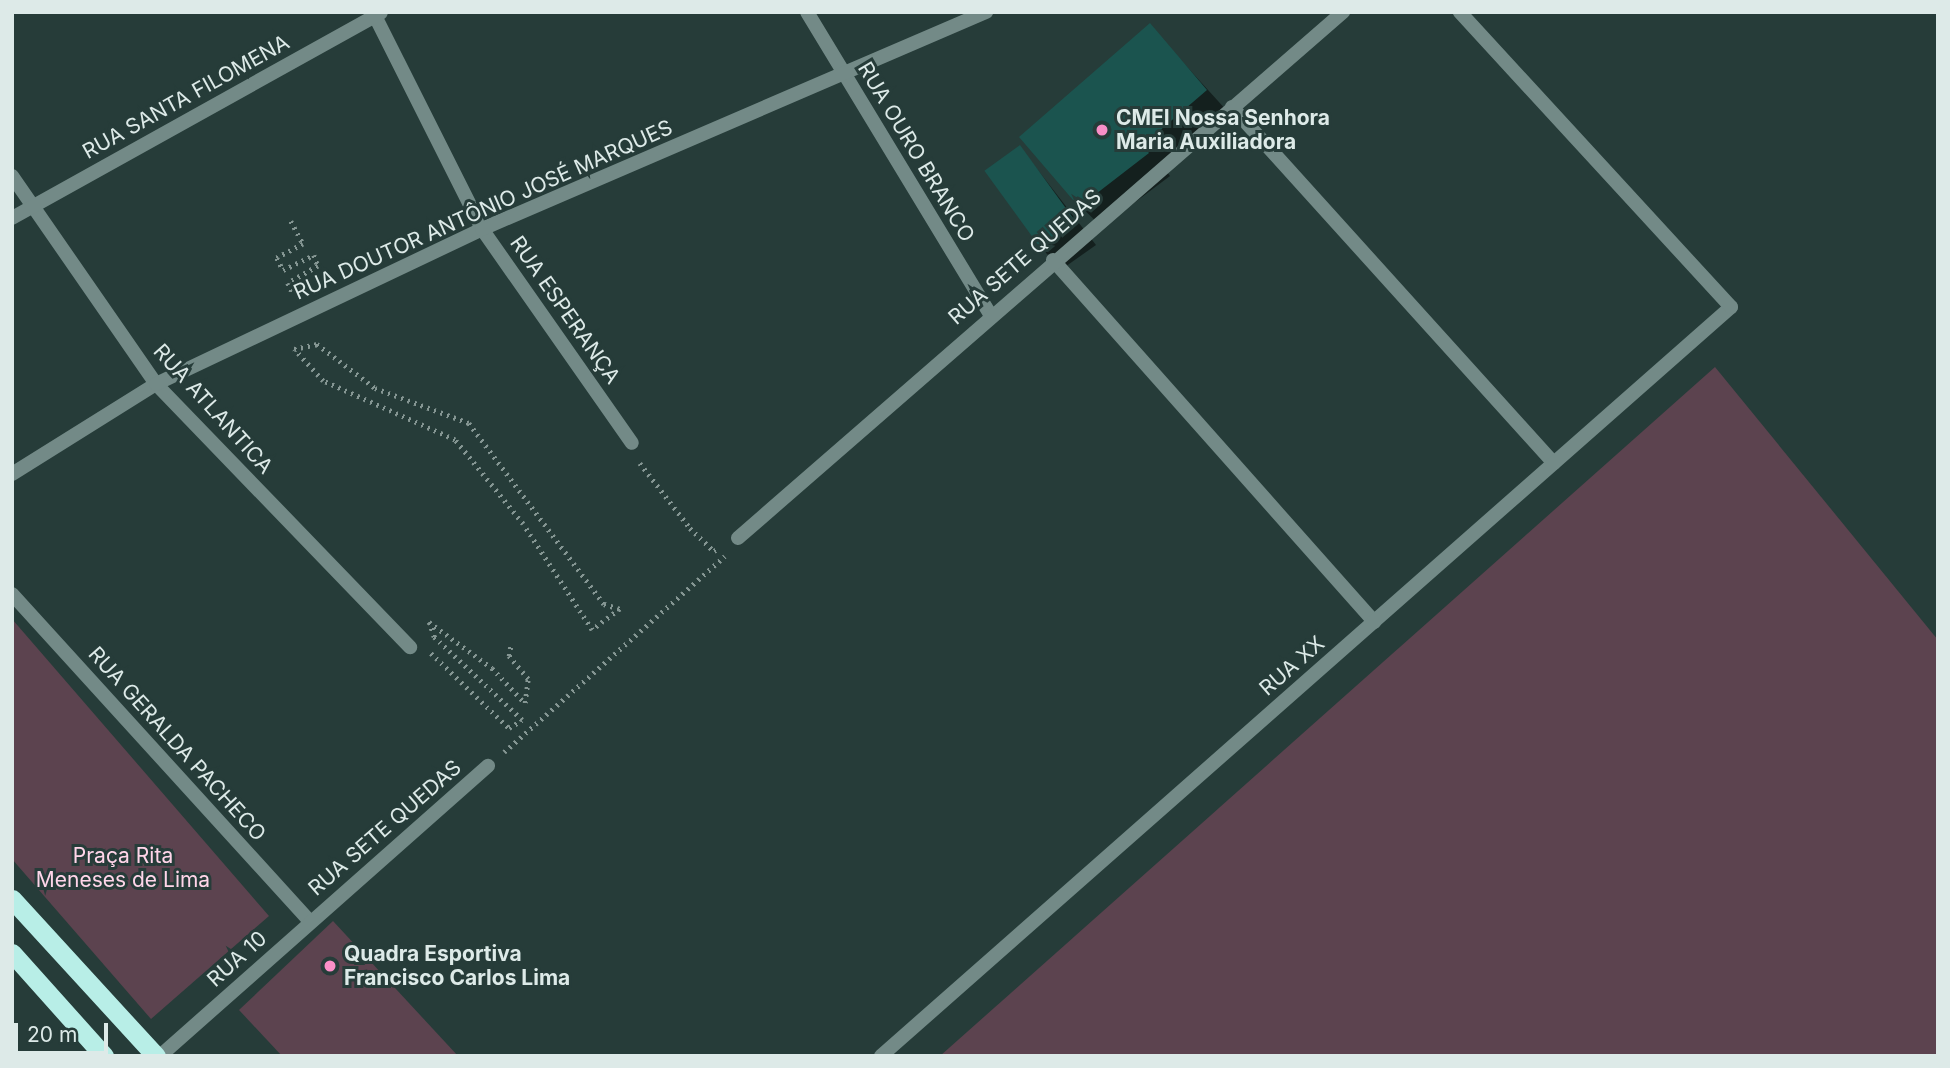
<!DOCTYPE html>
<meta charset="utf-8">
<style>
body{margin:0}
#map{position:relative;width:1950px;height:1068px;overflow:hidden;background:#263c39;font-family:Inter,sans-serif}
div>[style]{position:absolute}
.green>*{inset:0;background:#5c434f}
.shadow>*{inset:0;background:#0007}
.building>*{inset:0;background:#1b544f;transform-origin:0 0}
.path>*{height:4.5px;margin-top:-2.25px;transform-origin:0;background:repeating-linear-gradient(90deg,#859693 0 2px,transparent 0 7px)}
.minor>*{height:14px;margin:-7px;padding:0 7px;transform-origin:7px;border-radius:7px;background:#738a87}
.trunk>*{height:19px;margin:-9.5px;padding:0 9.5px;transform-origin:9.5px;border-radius:9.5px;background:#b8eee7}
.dots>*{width:19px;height:19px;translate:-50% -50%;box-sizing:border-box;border:4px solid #263c39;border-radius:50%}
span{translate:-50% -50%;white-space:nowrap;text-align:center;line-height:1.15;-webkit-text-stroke:6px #263c39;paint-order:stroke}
.street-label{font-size:21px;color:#ddeae8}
.poi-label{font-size:21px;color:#ddeae8;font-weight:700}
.left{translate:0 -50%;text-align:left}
.park-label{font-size:21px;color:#ffd5e9}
.frame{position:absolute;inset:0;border:14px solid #ddeae8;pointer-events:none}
.scale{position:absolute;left:14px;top:1023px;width:94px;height:32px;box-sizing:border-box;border:4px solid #ddeae8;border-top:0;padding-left:9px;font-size:21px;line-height:24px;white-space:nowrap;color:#ddeae8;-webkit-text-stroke:5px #263c39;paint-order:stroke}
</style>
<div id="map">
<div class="green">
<div style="clip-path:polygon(1715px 367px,1938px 640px,1938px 1056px,940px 1056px)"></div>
<div style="clip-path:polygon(12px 619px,269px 916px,151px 1019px,12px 859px)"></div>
<div style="clip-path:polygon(333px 921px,458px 1056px,282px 1056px,239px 1010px)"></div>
</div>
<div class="shadow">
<div style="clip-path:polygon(1150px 26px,1228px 112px,1164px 168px,1170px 176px,1102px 227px,1080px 206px)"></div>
<div style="clip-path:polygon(1020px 147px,1096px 245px,1062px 269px,1041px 248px)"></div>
</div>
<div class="building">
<div style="clip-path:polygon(1150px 23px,1207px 90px,1143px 145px,1149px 153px,1079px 207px,1019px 137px)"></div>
<div style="left:1020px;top:145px;width:96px;height:44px;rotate:54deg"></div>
</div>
<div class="path">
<div style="left:291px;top:221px;width:26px;rotate:62deg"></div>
<div style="left:303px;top:244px;width:30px;rotate:152deg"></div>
<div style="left:277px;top:258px;width:13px;rotate:63deg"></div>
<div style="left:283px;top:270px;width:34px;rotate:-26deg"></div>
<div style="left:314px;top:255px;width:12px;rotate:70deg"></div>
<div style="left:318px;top:266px;width:34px;rotate:150deg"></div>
<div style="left:288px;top:283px;width:12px;rotate:66deg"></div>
<div style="left:317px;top:344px;width:73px;rotate:37.2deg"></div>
<div style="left:375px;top:388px;width:100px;rotate:20.4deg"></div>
<div style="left:469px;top:423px;width:226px;rotate:53.3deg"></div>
<div style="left:604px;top:604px;width:17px;rotate:17deg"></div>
<div style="left:620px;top:609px;width:35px;rotate:143deg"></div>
<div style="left:592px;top:630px;width:126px;rotate:-123.1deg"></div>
<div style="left:523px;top:524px;width:108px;rotate:-129deg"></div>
<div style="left:455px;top:440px;width:145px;rotate:-155.9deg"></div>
<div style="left:323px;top:381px;width:43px;rotate:-132.2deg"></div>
<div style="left:294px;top:349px;width:24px;rotate:-12deg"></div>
<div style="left:640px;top:463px;width:82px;rotate:52.4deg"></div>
<div style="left:690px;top:528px;width:33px;rotate:44deg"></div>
<div style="left:714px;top:551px;width:6px;rotate:-31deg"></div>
<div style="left:431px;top:653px;width:108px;rotate:43.9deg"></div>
<div style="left:509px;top:728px;width:15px;rotate:-32deg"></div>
<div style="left:522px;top:720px;width:121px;rotate:-136.7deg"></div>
<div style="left:434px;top:637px;width:16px;rotate:-108deg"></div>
<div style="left:429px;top:622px;width:78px;rotate:36.1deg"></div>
<div style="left:492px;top:668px;width:48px;rotate:46.7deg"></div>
<div style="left:525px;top:703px;width:24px;rotate:-83deg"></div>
<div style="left:528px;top:679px;width:30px;rotate:-130deg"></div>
<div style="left:509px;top:656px;width:13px;rotate:-81deg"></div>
<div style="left:504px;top:752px;width:295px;rotate:-41.6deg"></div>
</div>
<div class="minor">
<div style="left:373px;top:12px;width:243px;rotate:63.3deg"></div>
<div style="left:482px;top:229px;width:261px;rotate:55deg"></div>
<div style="left:807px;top:12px;width:353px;rotate:58.8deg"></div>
<div style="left:1232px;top:107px;width:480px;rotate:47.9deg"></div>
<div style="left:12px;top:176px;width:253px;rotate:55.3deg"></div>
<div style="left:156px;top:384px;width:366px;rotate:46deg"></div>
<div style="left:12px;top:218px;width:422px;rotate:-29.1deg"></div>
<div style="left:1053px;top:260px;width:484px;rotate:48.4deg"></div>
<div style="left:12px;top:474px;width:170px;rotate:-32deg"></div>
<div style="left:156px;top:384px;width:361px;rotate:-25.4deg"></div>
<div style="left:482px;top:229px;width:549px;rotate:-23.29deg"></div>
<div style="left:738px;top:538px;width:802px;rotate:-41deg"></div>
<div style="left:12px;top:594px;width:443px;rotate:47.7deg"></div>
<div style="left:160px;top:1056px;width:438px;rotate:-41.5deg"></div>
<div style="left:881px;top:1056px;width:1133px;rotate:-41.39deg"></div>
<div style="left:1731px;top:307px;width:401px;rotate:-132.6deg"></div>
</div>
<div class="trunk">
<div style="left:12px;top:899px;width:213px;rotate:47.5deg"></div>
<div style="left:12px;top:953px;width:138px;rotate:48.2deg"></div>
</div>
<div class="dots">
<div style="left:1102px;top:130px;background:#fa8fc7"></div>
<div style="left:330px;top:966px;background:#fa8fc7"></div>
</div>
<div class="street-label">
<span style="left:186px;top:97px;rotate:-29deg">RUA SANTA FILOMENA</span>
<span style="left:916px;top:152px;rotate:59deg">RUA OURO BRANCO</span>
<span style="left:483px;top:210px;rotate:-24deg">RUA DOUTOR ANTÔNIO JOSÉ MARQUES</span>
<span style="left:1025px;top:257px;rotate:-41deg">RUA SETE QUEDAS</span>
<span style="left:565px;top:310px;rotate:55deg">RUA ESPERANÇA</span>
<span style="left:213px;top:409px;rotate:48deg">RUA ATLANTICA</span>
<span style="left:1292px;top:666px;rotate:-41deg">RUA XX</span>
<span style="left:177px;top:744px;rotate:48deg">RUA GERALDA PACHECO</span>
<span style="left:385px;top:828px;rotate:-41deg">RUA SETE QUEDAS</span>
<span style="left:237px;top:959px;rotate:-42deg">RUA 10</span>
</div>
<div class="poi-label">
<span class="left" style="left:1116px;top:130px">CMEI Nossa Senhora<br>Maria Auxiliadora</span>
<span class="left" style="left:344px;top:966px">Quadra Esportiva<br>Francisco Carlos Lima</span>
</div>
<div class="park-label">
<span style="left:123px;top:868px">Praça Rita<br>Meneses de Lima</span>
</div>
<div class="frame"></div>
<div class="scale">20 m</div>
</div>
